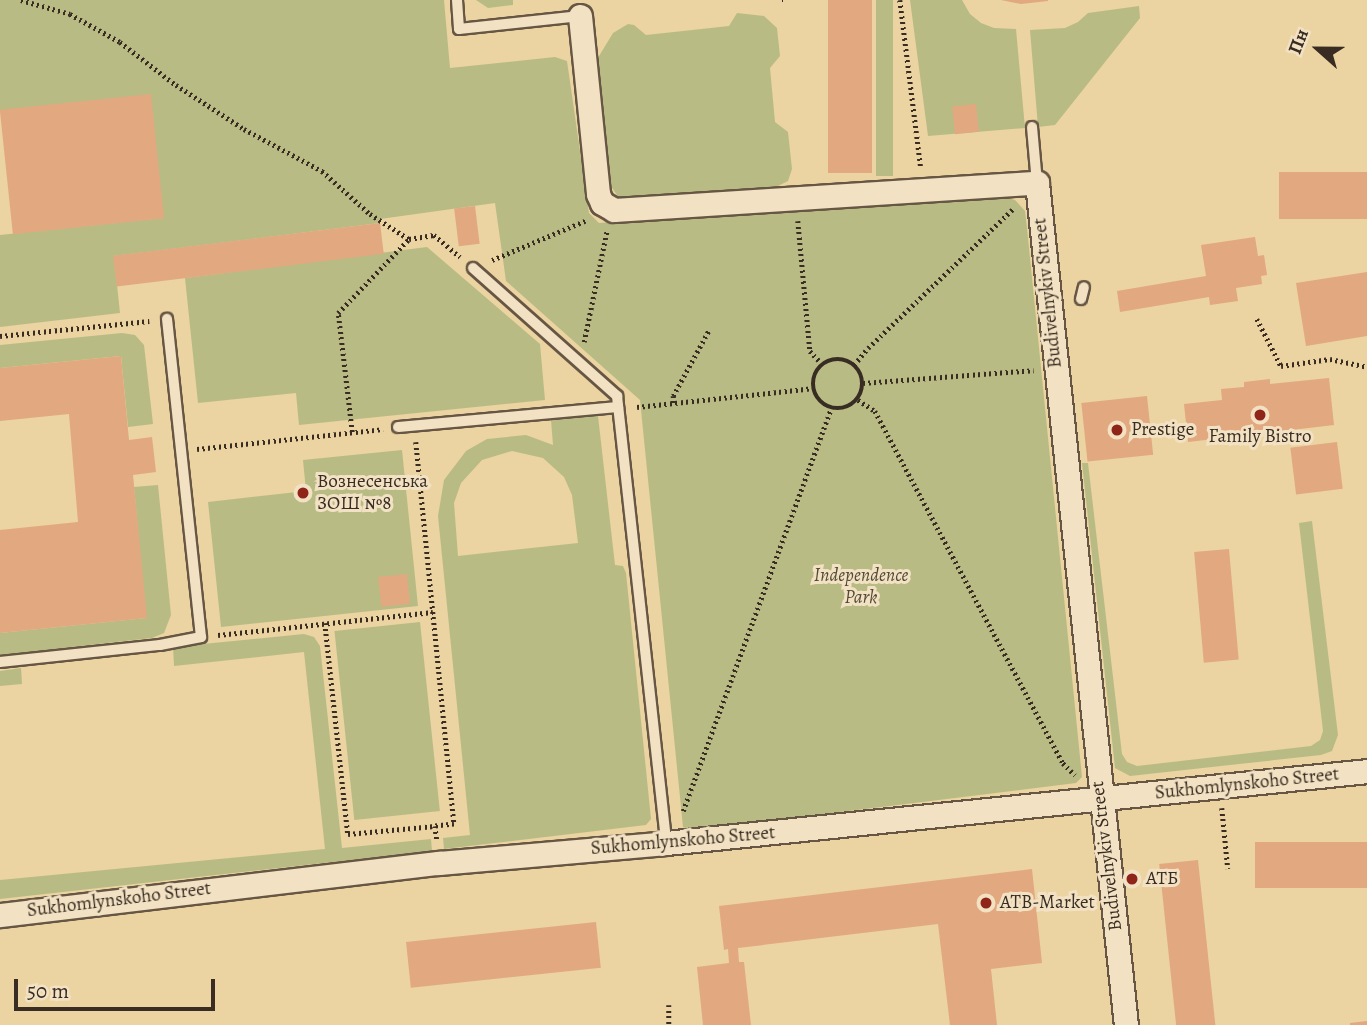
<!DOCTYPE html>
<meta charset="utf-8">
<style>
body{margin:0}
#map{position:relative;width:1367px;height:1025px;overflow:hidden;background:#ebd3a2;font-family:Alegreya,serif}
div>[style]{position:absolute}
.green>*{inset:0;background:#b8bc84;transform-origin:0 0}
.building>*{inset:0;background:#e2a87f;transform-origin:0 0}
.path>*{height:4.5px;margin-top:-2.25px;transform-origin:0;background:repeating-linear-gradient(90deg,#392d23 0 2px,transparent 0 5.5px)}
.path>.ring{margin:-2.25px;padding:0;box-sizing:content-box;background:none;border:4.5px solid #392d23;border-radius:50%}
.roads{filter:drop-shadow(2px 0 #665643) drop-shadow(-2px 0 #665643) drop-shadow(0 2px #665643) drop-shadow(0 -2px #665643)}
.service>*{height:10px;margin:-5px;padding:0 5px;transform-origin:5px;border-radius:5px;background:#f2e2c3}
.minor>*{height:23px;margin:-11.5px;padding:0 11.5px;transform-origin:11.5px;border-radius:11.5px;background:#f2e2c3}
.dots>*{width:19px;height:19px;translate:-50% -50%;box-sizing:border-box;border:4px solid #f2e2c3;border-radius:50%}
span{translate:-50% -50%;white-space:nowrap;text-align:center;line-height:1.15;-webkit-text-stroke:6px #f2e2c3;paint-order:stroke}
.street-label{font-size:19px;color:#392d23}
.poi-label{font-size:19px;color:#392d23}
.left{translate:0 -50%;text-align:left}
.park-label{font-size:19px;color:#524a36;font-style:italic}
.north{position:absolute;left:1283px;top:14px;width:70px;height:70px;-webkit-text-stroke:5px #f2e2c3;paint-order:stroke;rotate:291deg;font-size:19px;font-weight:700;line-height:28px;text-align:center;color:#392d23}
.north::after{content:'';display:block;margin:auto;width:24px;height:32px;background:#392d23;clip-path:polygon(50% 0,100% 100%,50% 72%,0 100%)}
.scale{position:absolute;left:14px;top:979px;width:201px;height:32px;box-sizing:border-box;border:4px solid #392d23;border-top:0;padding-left:9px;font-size:21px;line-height:24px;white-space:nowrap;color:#392d23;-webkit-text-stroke:5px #f2e2c3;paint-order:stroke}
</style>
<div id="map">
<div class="green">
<div style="clip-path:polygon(0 0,444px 0,450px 68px,555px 57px,567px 61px,589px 213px,599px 223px,1005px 197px,1015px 200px,1025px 211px,1027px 228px,1082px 777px,1076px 783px,898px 805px,691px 830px,683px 827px,640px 400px,506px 281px,495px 203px,380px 219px,380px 223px,114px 256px,120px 313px,0 327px,0 235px,163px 218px,0 110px)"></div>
<div style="clip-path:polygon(476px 0,513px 0,513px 5px,488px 8px)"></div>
<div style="left:876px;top:0;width:17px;height:176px"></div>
<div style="clip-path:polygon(910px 0,962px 0,970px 14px,981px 23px,994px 28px,1016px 29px,1025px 128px,928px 136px)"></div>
<div style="clip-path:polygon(1139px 6px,1140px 18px,1055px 125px,1038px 127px,1030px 30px,1065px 28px,1078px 22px,1088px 13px)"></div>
<div style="clip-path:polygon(737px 13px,764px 16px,777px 28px,780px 56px,770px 68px,775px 122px,788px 132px,792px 169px,788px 181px,776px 187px,619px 198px,608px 182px,593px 66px,613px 33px,628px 24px,634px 25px,646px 35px,729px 26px)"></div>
<div style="clip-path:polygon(427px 247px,540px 344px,545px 400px,299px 425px,296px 393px,198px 403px,185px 278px)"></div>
<div style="clip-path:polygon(122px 333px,135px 335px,144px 345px,153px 424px,128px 427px,121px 356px,0 368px,0 345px)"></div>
<div style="clip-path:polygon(evenodd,598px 416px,615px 565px,623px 566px,626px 573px,651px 819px,646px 825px,444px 849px,443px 838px,470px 835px,438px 516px,444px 480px,466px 451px,487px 439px,526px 435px,553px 445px,551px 420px,598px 416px,512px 451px,543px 458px,564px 477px,572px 495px,578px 543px,458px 556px,454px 503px,461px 483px,482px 460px,512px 451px)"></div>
<div style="clip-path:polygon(402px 450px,418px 606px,221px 627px,208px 502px,306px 491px,303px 460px)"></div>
<div style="clip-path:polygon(1082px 463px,1088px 463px,1122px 754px,1127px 762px,1137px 766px,1311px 746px,1320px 740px,1323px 731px,1299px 523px,1312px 521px,1338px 735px,1332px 751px,1321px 755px,1130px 776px,1115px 768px)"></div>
<div style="clip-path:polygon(158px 485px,171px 615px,164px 633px,152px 638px,0 655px,0 633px,146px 618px,134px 487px)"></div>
<div style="left:420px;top:622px;width:190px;height:86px;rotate:84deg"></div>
<div style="clip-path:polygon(304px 634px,314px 637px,320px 646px,342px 848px,431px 839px,432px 851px,0 899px,0 880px,325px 849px,304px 652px,174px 666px,173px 647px)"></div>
<div style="clip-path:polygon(21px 668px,22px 684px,0 686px,0 671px)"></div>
</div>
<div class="building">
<div style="left:828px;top:0;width:44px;height:173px"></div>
<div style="clip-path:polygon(1001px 0,1048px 0,1048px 1px,1021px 4px)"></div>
<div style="left:151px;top:94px;width:125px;height:152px;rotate:84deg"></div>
<div style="left:976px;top:104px;width:28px;height:24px;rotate:84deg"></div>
<div style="left:1367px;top:172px;width:47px;height:88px;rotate:90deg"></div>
<div style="left:475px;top:206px;width:38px;height:21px;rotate:83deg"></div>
<div style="left:380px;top:223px;width:31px;height:269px;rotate:83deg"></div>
<div style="clip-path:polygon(1255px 237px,1258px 256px,1264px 255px,1267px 275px,1261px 276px,1262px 284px,1236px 288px,1238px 301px,1210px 305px,1209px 297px,1120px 312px,1117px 291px,1206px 276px,1201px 245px)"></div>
<div style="clip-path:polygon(1367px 272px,1367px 336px,1306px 346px,1296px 283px)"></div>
<div style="clip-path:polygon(121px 356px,129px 440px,152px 437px,156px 472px,133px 475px,147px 618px,0 633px,0 530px,78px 522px,69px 414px,0 421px,0 368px)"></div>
<div style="clip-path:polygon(1329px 378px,1334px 425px,1188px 442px,1184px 404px,1222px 400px,1221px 389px,1244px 387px,1244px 382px,1270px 379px,1270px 384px)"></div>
<div style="left:1147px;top:396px;width:59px;height:66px;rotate:84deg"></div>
<div style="left:1337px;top:442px;width:47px;height:47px;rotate:83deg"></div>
<div style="left:1229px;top:549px;width:111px;height:35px;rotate:85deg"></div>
<div style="left:407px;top:574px;width:30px;height:29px;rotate:84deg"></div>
<div style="left:1367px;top:842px;width:46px;height:112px;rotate:90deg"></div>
<div style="left:1198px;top:860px;width:166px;height:39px;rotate:84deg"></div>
<div style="clip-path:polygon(1032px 869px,1042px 963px,991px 969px,997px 1025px,950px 1025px,938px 924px,738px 948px,739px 962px,744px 962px,751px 1025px,703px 1025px,697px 967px,729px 963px,728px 949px,724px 950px,719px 906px)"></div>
<div style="left:596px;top:922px;width:46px;height:191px;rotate:84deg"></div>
<div style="clip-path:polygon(1367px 1021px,1367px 1025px,1350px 1025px,1350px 1023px)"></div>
</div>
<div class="path">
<div style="left:21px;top:0;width:51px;rotate:15.9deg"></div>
<div style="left:70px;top:14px;width:57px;rotate:29.2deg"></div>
<div style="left:120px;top:42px;width:71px;rotate:37.5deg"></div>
<div style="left:176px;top:85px;width:81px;rotate:32.9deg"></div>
<div style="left:244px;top:129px;width:89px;rotate:28.3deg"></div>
<div style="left:322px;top:171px;width:64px;rotate:41.9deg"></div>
<div style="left:370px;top:214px;width:46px;rotate:32.7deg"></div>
<div style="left:782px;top:0;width:1px"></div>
<div style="left:900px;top:0;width:170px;rotate:82.9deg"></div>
<div style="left:798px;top:221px;width:131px;rotate:84.7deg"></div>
<div style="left:810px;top:351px;width:19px;rotate:47deg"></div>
<div style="left:492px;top:260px;width:103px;rotate:-22.8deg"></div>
<div style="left:1257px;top:319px;width:53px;rotate:62.9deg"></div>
<div style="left:1281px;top:366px;width:49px;rotate:-8.1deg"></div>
<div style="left:1330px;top:359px;width:38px;rotate:12deg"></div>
<div style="left:0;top:336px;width:150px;rotate:-5.7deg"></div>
<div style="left:584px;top:342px;width:114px;rotate:-78.4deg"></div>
<div class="ring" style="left:813px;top:359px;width:45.5px;height:45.5px"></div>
<div style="left:854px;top:365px;width:22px;rotate:-51deg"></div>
<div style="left:868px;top:348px;width:201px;rotate:-43.8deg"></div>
<div style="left:863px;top:383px;width:171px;rotate:-4.3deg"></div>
<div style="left:858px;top:400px;width:20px;rotate:33deg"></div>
<div style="left:875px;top:411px;width:399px;rotate:61.9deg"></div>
<div style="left:1063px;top:763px;width:17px;rotate:45deg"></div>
<div style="left:673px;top:403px;width:7px;rotate:-90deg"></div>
<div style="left:673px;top:396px;width:75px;rotate:-61.4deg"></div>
<div style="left:637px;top:407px;width:178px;rotate:-6.1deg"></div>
<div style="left:352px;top:432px;width:120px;rotate:-96.7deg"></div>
<div style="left:338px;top:313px;width:103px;rotate:-46.2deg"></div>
<div style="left:409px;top:239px;width:25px;rotate:-9deg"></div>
<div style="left:434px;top:235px;width:34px;rotate:40deg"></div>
<div style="left:416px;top:442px;width:384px;rotate:84.3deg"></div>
<div style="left:454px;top:824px;width:19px;rotate:174deg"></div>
<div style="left:435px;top:826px;width:15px;rotate:82deg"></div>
<div style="left:197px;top:449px;width:187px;rotate:-6.1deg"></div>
<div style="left:325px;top:623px;width:212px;rotate:83.8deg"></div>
<div style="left:348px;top:834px;width:87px;rotate:-5.3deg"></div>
<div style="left:218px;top:635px;width:216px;rotate:-6.1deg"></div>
<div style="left:1222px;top:808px;width:61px;rotate:84.4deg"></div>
<div style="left:683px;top:811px;width:429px;rotate:-69.8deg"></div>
<div style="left:669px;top:1005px;width:20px;rotate:90deg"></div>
</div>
<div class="roads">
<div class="service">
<div style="left:457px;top:0;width:29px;rotate:86deg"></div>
<div style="left:459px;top:29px;width:122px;rotate:-6.1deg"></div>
<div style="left:1032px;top:127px;width:56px;rotate:84.9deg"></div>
<div style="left:473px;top:268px;width:193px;rotate:41.6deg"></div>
<div style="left:617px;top:396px;width:450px;rotate:83.7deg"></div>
<div style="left:1081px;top:299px;width:12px;rotate:-76deg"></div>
<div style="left:398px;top:427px;width:221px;rotate:-5.2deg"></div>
<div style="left:0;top:662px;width:161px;rotate:-6.1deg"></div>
<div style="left:160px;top:645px;width:42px;rotate:-11deg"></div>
<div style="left:201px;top:637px;width:320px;rotate:-96.1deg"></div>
</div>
<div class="minor">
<div style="left:580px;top:16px;width:179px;rotate:84.2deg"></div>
<div style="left:598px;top:194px;width:10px;rotate:66deg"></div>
<div style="left:602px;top:203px;width:14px;rotate:30deg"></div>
<div style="left:614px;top:210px;width:424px;rotate:-3.7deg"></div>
<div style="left:1037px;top:183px;width:847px;rotate:83.97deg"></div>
<div style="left:0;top:915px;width:442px;rotate:-6.8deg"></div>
<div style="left:439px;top:863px;width:228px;rotate:-5deg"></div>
<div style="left:666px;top:843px;width:705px;rotate:-5.86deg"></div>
</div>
</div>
<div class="dots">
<div style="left:1260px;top:415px;background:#8f2418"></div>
<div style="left:1117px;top:430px;background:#8f2418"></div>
<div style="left:303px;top:493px;background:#8f2418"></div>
<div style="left:1132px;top:879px;background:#8f2418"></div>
<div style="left:986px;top:903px;background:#8f2418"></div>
</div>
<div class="street-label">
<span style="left:1048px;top:293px;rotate:-96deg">Budivelnykiv Street</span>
<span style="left:1247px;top:784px;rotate:-6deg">Sukhomlynskoho Street</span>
<span style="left:683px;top:841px;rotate:-5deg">Sukhomlynskoho Street</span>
<span style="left:1107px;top:856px;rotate:-97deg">Budivelnykiv Street</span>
<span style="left:119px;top:900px;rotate:-7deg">Sukhomlynskoho Street</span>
</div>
<div class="poi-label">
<span class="left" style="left:1131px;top:430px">Prestige</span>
<span style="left:1260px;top:437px">Family Bistro</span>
<span class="left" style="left:317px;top:493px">Вознесенська<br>ЗОШ №8</span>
<span class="left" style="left:1146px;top:879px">АТБ</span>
<span class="left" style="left:1000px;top:903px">ATB-Market</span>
</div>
<div class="park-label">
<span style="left:861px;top:587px">Independence<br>Park</span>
</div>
<div class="north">Пн</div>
<div class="scale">50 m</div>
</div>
